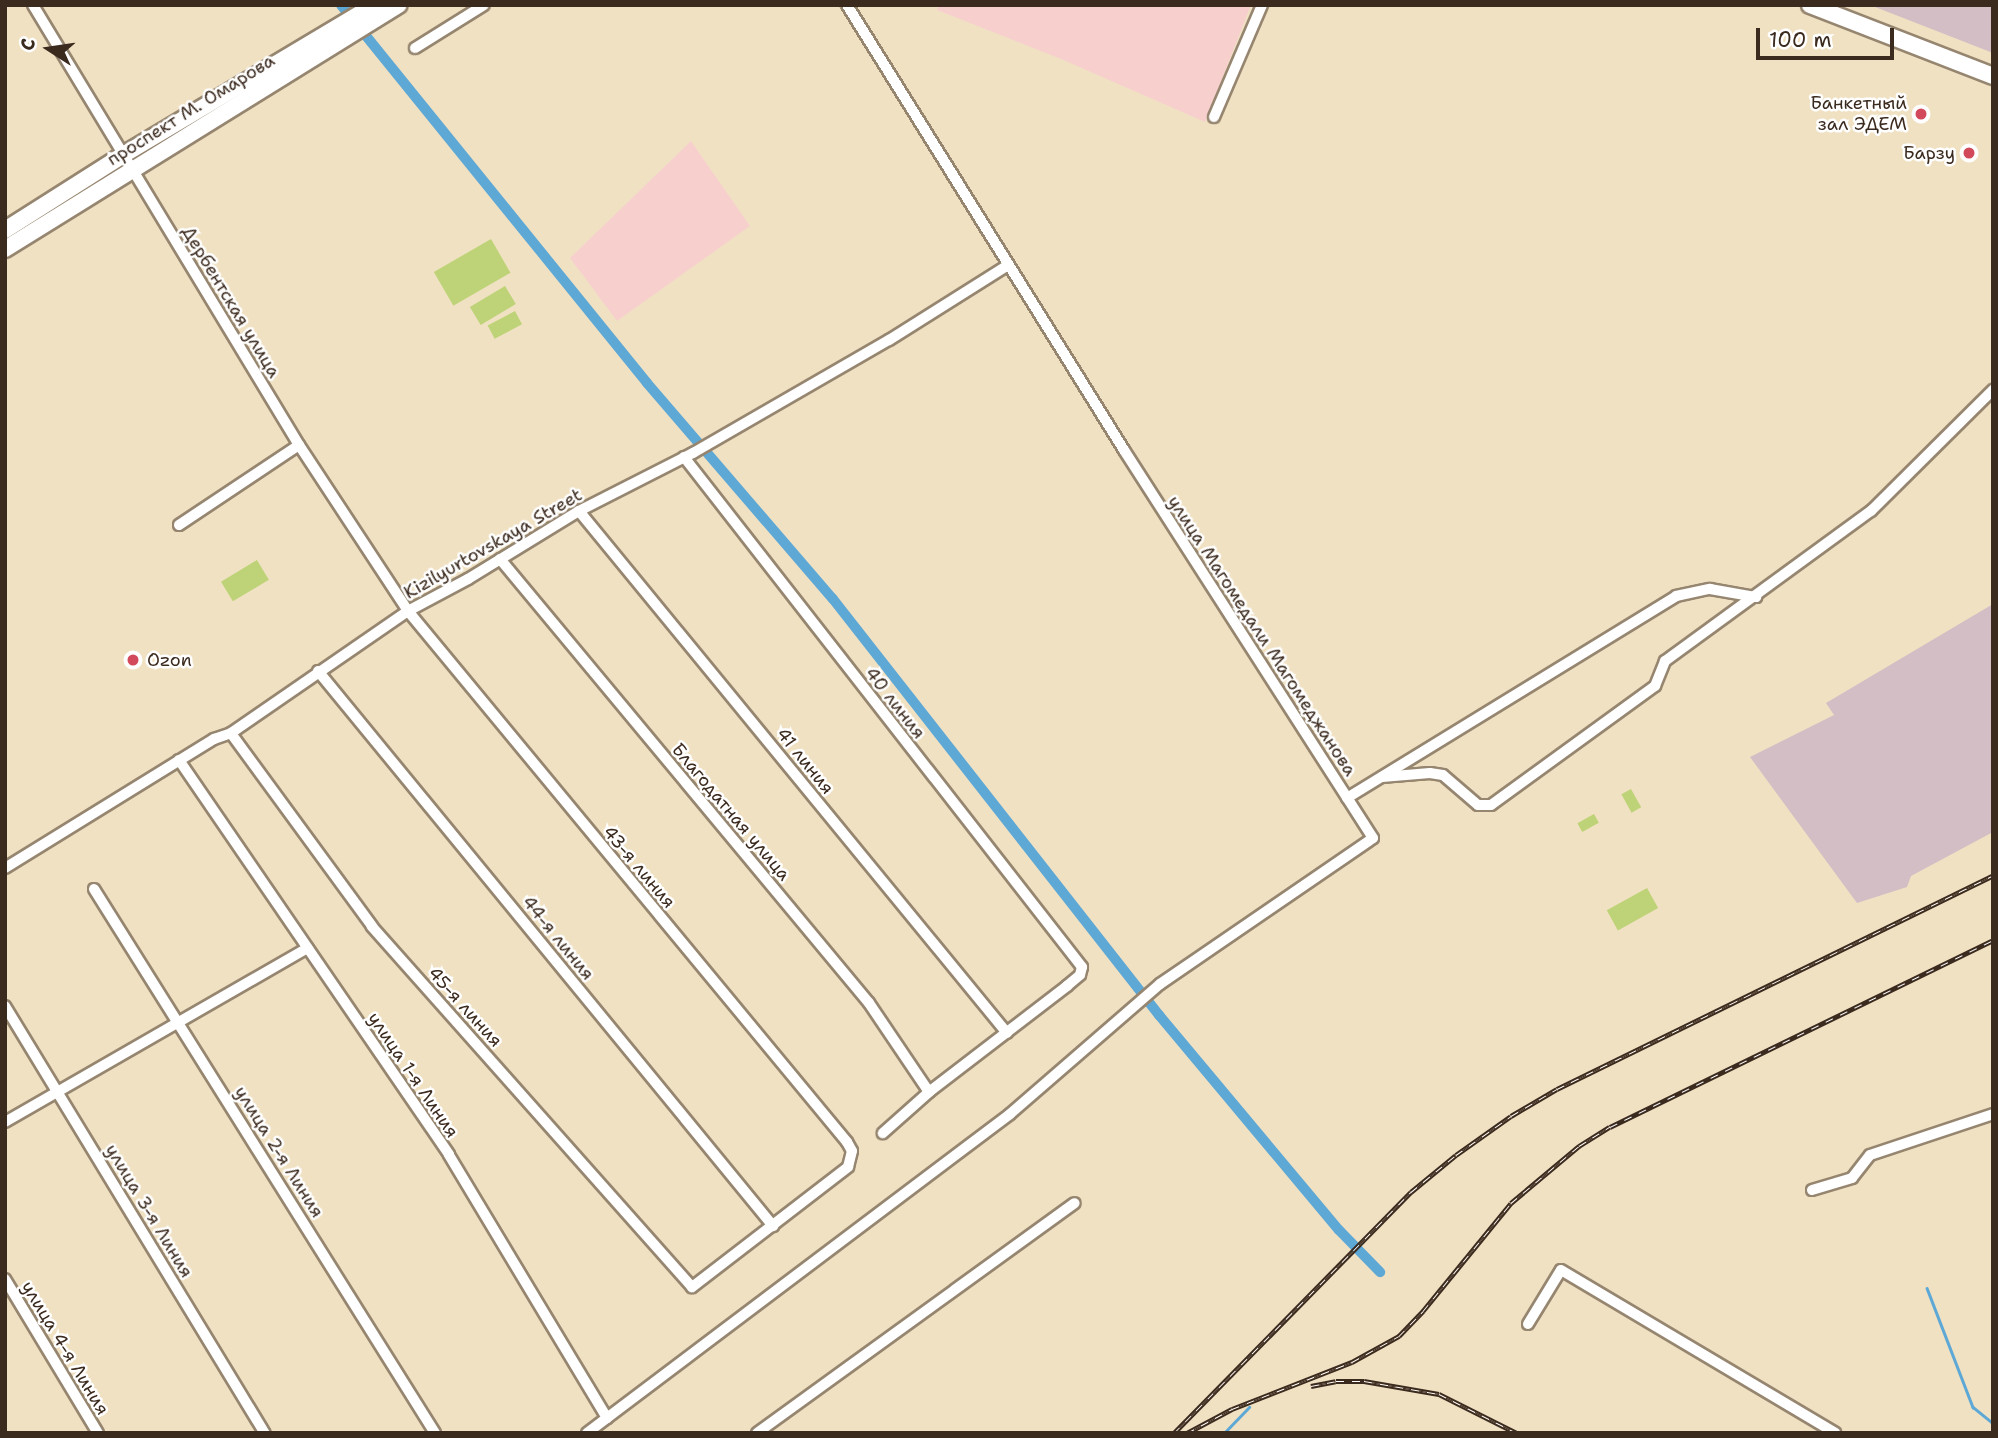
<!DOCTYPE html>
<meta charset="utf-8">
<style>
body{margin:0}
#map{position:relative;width:1998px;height:1438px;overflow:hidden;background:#f0e1c3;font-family:"Shantell Sans",sans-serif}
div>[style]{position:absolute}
.built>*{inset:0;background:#f7d0ce}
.industrial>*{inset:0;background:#d2bec4}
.green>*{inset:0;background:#bed377;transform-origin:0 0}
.stream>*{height:2.5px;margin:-1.25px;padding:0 1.25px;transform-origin:1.25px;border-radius:1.25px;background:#5ea8d6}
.canal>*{height:10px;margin:-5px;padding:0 5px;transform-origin:5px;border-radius:5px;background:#5ea8d6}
.roads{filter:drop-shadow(2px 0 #968670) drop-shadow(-2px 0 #968670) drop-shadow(0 2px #968670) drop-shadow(0 -2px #968670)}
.minor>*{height:10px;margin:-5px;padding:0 5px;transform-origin:5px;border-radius:5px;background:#fff}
.primary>*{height:16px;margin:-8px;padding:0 8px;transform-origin:8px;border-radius:8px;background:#fff}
.rail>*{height:5px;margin-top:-2.5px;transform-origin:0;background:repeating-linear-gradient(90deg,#fff 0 8px,#3b2a1e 0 16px);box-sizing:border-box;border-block:2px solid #3b2a1e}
.dots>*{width:19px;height:19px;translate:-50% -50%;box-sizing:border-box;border:4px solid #fff;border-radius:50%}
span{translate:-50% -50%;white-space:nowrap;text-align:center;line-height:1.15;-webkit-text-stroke:5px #fff;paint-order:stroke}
.poi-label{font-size:18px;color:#3b2a1e}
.right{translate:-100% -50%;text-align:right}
.left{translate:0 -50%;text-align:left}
.street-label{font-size:18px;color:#3b2a1e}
.frame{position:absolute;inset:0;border:7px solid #3b2a1e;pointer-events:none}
.north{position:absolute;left:14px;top:14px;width:70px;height:70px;-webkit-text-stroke:5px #fff;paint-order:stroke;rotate:282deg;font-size:19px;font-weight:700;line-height:28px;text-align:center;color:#3b2a1e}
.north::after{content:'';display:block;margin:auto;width:24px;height:32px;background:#3b2a1e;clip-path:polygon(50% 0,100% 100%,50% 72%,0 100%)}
.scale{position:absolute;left:1756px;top:28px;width:138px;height:32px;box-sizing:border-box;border:4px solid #3b2a1e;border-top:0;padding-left:9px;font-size:21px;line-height:24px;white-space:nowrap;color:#3b2a1e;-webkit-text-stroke:5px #fff;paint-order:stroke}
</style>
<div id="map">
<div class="built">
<div style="clip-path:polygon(939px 5px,1251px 5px,1205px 122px,1061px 59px,937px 10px)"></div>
<div style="clip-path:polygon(691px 141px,750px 226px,617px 321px,570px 258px)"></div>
</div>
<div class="industrial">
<div style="clip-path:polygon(1870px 5px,1993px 5px,1993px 53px)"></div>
<div style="clip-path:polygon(1993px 604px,1993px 832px,1911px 876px,1907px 887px,1857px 903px,1750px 757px,1834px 715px,1826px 703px)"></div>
</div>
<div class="green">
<div style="left:491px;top:239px;width:39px;height:66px;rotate:60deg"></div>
<div style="left:505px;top:286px;width:21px;height:41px;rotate:59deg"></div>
<div style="left:515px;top:311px;width:15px;height:31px;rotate:62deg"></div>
<div style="left:257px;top:560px;width:23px;height:42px;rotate:59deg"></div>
<div style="left:1631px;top:789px;width:21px;height:11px;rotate:61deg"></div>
<div style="left:1594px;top:814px;width:10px;height:19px;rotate:61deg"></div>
<div style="left:1647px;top:888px;width:23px;height:46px;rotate:61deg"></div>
</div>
<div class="stream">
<div style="left:1927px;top:1288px;width:128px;rotate:68.9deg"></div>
<div style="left:1973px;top:1407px;width:26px;rotate:39deg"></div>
<div style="left:1224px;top:1433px;width:36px;rotate:-46deg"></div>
</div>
<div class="canal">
<div style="left:341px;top:5px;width:486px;rotate:51deg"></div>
<div style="left:647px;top:383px;width:285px;rotate:49.3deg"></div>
<div style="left:833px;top:599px;width:529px;rotate:51.92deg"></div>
<div style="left:1159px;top:1015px;width:280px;rotate:50.1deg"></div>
<div style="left:1339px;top:1230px;width:59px;rotate:45.7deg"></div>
</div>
<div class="roads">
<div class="minor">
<div style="left:33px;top:5px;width:514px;rotate:58.85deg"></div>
<div style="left:299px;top:445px;width:199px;rotate:56.7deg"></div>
<div style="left:408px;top:611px;width:689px;rotate:50.42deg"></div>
<div style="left:847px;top:1142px;width:10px;rotate:61deg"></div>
<div style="left:852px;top:1151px;width:16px;rotate:104deg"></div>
<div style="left:848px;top:1167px;width:197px;rotate:142.4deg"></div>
<div style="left:692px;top:1287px;width:482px;rotate:-131.6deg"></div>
<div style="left:372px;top:926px;width:239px;rotate:-126.2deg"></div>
<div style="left:415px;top:48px;width:81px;rotate:-31.9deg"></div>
<div style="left:1214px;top:117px;width:122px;rotate:-66.8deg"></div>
<div style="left:684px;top:457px;width:647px;rotate:52.03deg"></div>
<div style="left:1082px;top:967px;width:8px;rotate:104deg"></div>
<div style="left:1080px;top:975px;width:17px;rotate:140deg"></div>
<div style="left:1067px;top:986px;width:174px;rotate:142.5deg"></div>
<div style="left:929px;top:1092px;width:62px;rotate:138.3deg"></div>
<div style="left:579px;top:511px;width:675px;rotate:50.65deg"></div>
<div style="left:179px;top:525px;width:144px;rotate:-33.7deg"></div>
<div style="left:500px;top:559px;width:577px;rotate:50.27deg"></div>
<div style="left:869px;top:1003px;width:107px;rotate:56deg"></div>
<div style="left:318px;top:671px;width:718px;rotate:50.65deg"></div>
<div style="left:179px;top:760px;width:478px;rotate:55.6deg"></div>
<div style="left:449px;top:1155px;width:307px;rotate:59deg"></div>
<div style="left:1382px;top:777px;width:48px;rotate:-4.8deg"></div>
<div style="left:1430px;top:773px;width:13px;rotate:9deg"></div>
<div style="left:1443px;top:775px;width:46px;rotate:40.6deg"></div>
<div style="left:1478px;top:805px;width:13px"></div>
<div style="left:1491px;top:805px;width:203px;rotate:-36deg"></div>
<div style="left:1655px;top:686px;width:27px;rotate:-68deg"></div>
<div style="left:1665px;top:661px;width:255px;rotate:-36.1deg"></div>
<div style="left:1871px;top:511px;width:172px;rotate:-44.8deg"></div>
<div style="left:1347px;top:798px;width:386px;rotate:-31.5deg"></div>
<div style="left:1676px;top:596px;width:35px;rotate:-12deg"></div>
<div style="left:1710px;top:589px;width:47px;rotate:9.9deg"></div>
<div style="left:5px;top:868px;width:246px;rotate:-31.7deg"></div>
<div style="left:214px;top:739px;width:18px;rotate:-19deg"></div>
<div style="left:231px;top:733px;width:215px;rotate:-34.6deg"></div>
<div style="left:408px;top:611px;width:68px;rotate:-28.1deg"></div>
<div style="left:468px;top:579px;width:130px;rotate:-31.5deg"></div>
<div style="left:579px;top:511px;width:128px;rotate:-27deg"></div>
<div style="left:693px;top:453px;width:226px;rotate:-30deg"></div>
<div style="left:889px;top:340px;width:141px;rotate:-32.2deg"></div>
<div style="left:94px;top:889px;width:642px;rotate:57.92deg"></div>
<div style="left:5px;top:1006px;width:500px;rotate:58.7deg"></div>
<div style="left:5px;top:1122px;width:349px;rotate:-29.9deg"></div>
<div style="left:1812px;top:1190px;width:42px;rotate:-16.7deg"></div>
<div style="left:1852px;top:1178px;width:29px;rotate:-52deg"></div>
<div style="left:1870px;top:1155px;width:130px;rotate:-18.4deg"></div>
<div style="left:5px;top:1279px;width:180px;rotate:58.9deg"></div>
<div style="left:1528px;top:1324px;width:63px;rotate:-58.6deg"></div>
<div style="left:1561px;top:1270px;width:319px;rotate:30.7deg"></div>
<div style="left:587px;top:1433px;width:530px;rotate:-37.02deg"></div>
<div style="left:1010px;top:1114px;width:198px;rotate:-40.9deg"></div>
<div style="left:1160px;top:984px;width:258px;rotate:-34.4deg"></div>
<div style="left:1373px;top:838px;width:461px;rotate:-122.7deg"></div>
<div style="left:1124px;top:450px;width:524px;rotate:-121.9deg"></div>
<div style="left:757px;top:1433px;width:392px;rotate:-35.9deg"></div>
</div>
<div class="primary">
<div style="left:1810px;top:5px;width:196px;rotate:21.2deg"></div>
<div style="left:5px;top:230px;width:140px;rotate:-32.4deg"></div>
<div style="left:123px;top:155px;width:293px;rotate:-30.8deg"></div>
<div style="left:5px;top:249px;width:463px;rotate:-31.8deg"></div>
</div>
</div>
<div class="rail">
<div style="left:1311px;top:1386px;width:25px;rotate:-11deg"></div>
<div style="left:1336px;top:1381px;width:28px"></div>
<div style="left:1364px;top:1381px;width:76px;rotate:9.8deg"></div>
<div style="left:1439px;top:1394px;width:87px;rotate:26.6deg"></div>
<div style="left:1174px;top:1433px;width:338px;rotate:-45.5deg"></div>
<div style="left:1411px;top:1192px;width:58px;rotate:-39.4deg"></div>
<div style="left:1456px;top:1155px;width:67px;rotate:-35.3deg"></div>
<div style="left:1511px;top:1116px;width:53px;rotate:-30.4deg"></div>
<div style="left:1557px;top:1089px;width:486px;rotate:-26.1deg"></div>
<div style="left:1187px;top:1433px;width:51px;rotate:-28.1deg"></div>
<div style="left:1232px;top:1409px;width:129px;rotate:-21.4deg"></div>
<div style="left:1352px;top:1362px;width:54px;rotate:-29deg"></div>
<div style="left:1399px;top:1336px;width:35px;rotate:-46deg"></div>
<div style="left:1423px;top:1311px;width:139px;rotate:-50.8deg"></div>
<div style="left:1511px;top:1203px;width:89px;rotate:-40deg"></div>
<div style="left:1579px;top:1146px;width:36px;rotate:-32deg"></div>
<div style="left:1610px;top:1127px;width:426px;rotate:-26deg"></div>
</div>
<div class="dots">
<div style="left:1921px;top:114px;background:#d1495b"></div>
<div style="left:1969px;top:153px;background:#d1495b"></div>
<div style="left:133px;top:660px;background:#d1495b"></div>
</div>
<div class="poi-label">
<span class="right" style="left:1907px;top:114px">Банкетный<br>зал ЭДЕМ</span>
<span class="right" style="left:1955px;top:153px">Барзу</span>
<span class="left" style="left:147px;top:660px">Ozon</span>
</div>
<div class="street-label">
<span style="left:191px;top:110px;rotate:-32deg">проспект М. Омарова</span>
<span style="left:231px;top:302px;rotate:59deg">Дербентская улица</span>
<span style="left:493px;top:544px;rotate:-30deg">Kizilyurtovskaya Street</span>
<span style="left:1262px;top:636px;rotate:57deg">улица Магомедали Магомеджановa</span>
<span style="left:895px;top:703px;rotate:52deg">40 линия</span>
<span style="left:805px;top:761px;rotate:51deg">41 линия</span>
<span style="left:731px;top:812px;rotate:50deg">Благодатная улица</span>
<span style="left:639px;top:867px;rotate:50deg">43-я линия</span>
<span style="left:558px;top:938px;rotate:51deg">44-я линия</span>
<span style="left:465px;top:1007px;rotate:48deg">45-я линия</span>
<span style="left:413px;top:1075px;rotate:56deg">улица 1-я Линия</span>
<span style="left:279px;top:1152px;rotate:58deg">улица 2-я Линия</span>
<span style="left:149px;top:1211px;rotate:59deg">улица 3-я Линия</span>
<span style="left:65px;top:1348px;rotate:59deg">улица 4-я Линия</span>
</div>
<div class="frame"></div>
<div class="north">С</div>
<div class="scale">100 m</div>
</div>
